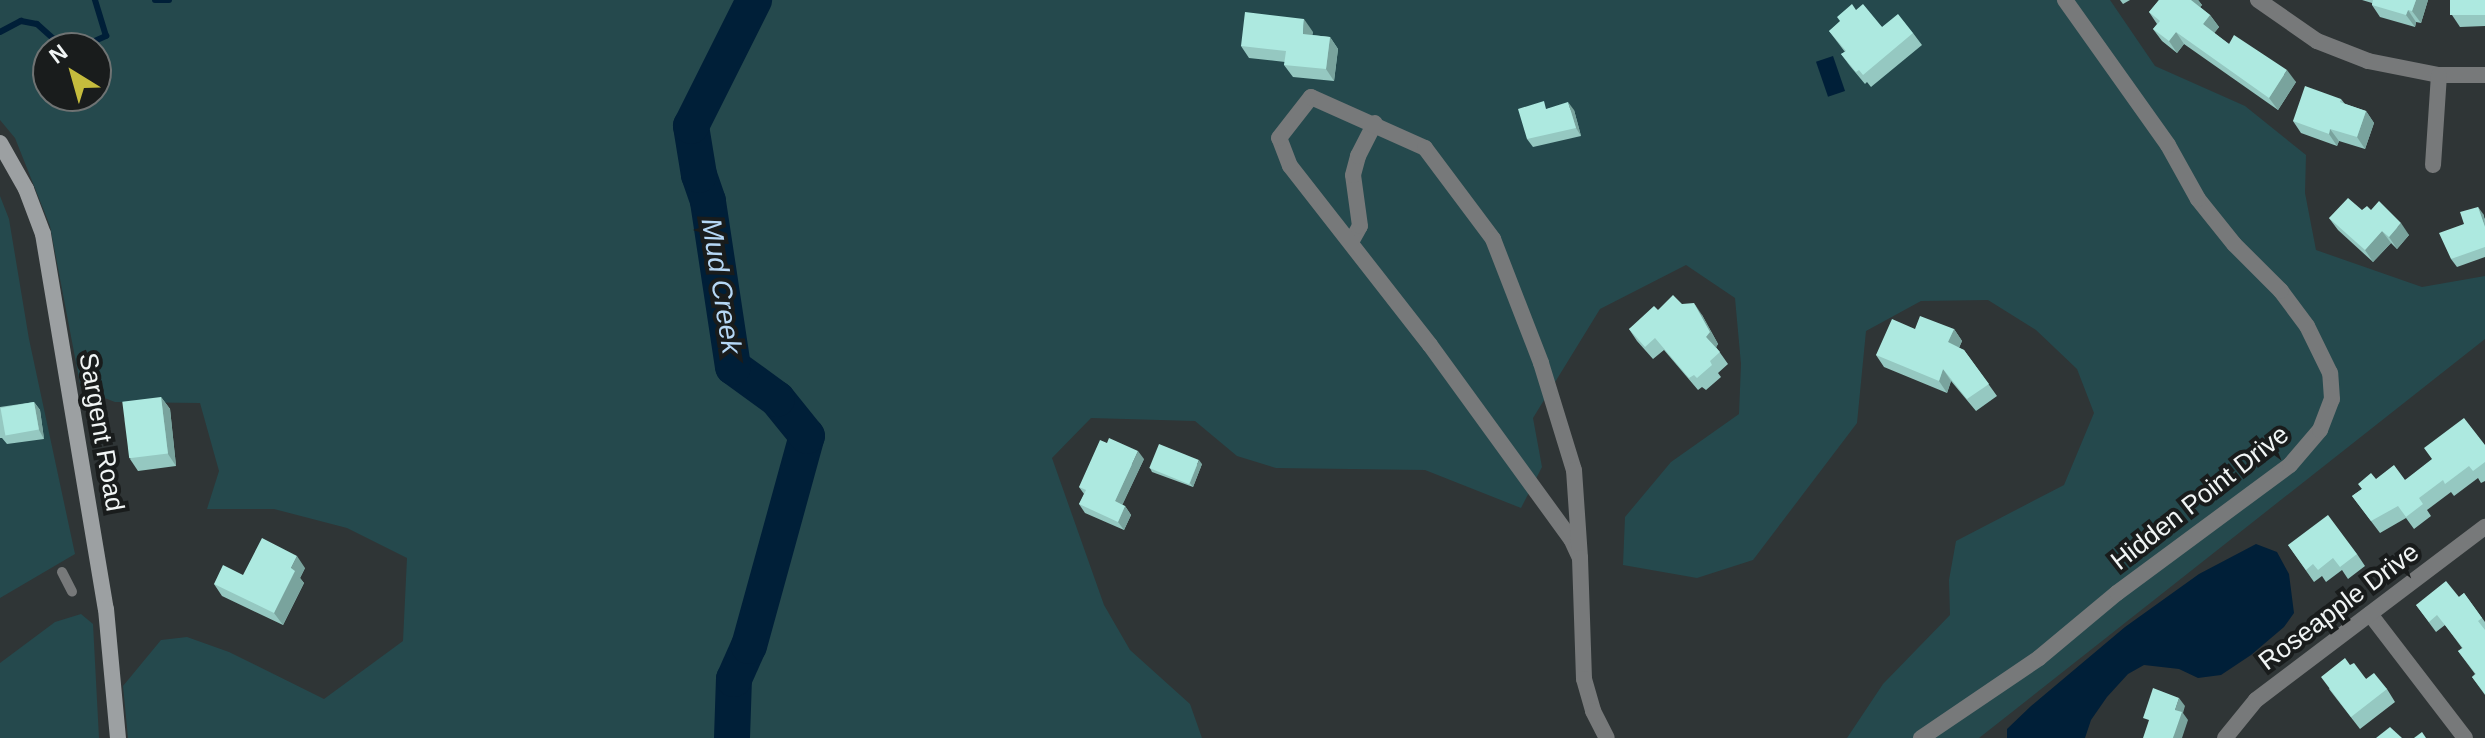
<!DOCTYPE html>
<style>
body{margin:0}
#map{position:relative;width:2485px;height:738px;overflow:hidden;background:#2f3536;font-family:Helvetica,sans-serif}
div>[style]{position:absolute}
.green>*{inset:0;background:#25494d}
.water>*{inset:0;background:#001f38;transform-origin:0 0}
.stream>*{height:6px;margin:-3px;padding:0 3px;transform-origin:3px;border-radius:3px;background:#001f38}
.river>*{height:36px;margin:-18px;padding:0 18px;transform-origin:18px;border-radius:18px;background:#001f38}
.lane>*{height:10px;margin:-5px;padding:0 5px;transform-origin:5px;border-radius:5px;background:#77797a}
.street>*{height:16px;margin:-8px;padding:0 8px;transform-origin:8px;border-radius:8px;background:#77797a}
.secondary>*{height:16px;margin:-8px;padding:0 8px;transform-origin:8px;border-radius:8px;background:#9ca0a2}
.wall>*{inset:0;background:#95c8c1}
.shaded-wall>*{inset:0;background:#79a39d}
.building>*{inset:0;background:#ade9e0;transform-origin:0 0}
span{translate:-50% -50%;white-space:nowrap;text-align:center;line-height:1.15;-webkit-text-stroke:8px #191c1c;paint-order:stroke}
.street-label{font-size:26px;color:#f1f5f5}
.water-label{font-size:28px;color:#b5d7f5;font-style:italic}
.north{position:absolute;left:32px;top:32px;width:80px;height:80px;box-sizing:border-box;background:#191c1c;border:2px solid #6f7373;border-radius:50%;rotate:323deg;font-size:22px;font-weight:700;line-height:32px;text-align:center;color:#f1f5f5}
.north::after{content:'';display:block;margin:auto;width:28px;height:36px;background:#c5bc3d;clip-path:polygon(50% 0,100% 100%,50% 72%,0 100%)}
</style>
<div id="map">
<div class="green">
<div style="clip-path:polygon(evenodd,0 0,2110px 0,2155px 66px,2245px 106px,2306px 155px,2305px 193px,2316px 250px,2422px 287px,2485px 276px,2485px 339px,1979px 738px,1847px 738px,1883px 684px,1950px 615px,1949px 580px,1956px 541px,2064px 485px,2094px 413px,2077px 369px,2036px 330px,1988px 300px,1921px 301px,1866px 331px,1857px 423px,1753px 560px,1697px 578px,1623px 565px,1625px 517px,1671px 462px,1739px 414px,1741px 364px,1735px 298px,1686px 265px,1600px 309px,1533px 418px,1542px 467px,1521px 508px,1425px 470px,1276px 468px,1237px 456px,1195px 421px,1091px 418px,1052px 458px,1104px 605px,1130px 650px,1190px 704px,1202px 738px,128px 738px,123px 686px,161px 640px,187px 637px,229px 652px,324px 699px,403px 641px,407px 558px,347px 528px,274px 509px,207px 509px,219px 471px,200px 403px,115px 402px,81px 389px,50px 226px,15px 138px,0 120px,0 0,48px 48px,96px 48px,96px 96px,48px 96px,48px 48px)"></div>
<div style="clip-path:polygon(0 196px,9px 219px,29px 339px,75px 554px,0 598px)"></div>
<div style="clip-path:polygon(81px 614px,93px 624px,99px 738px,0 738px,0 663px,55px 622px)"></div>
</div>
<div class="water">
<div style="left:1833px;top:56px;width:37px;height:18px;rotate:71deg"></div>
<div style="clip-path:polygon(2256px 544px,2277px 552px,2289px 574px,2294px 613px,2284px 627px,2251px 655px,2221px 675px,2198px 678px,2179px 669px,2144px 665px,2128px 674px,2107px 697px,2091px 720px,2085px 738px,2007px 738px,2007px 729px,2031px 706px,2125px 627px,2199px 574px)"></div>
</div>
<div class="stream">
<div style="left:155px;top:0;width:14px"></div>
<div style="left:0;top:32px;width:24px;rotate:-28deg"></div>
<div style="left:21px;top:21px;width:16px;rotate:11deg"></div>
<div style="left:37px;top:24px;width:27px;rotate:42deg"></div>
<div style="left:57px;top:42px;width:20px;rotate:18deg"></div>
<div style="left:79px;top:48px;width:30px;rotate:-24deg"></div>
<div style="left:106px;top:36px;width:38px;rotate:-107deg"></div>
</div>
<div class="river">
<div style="left:732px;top:738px;width:59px;rotate:-88.1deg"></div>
<div style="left:734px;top:679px;width:36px;rotate:-66deg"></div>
<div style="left:749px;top:646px;width:218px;rotate:-74.6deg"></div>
<div style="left:807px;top:436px;width:48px;rotate:-129deg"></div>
<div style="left:777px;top:399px;width:54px;rotate:-144deg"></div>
<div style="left:733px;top:367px;width:168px;rotate:-98.6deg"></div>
<div style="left:708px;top:201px;width:28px;rotate:-109deg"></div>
<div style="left:699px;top:175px;width:50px;rotate:-99.3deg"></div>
<div style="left:691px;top:126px;width:141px;rotate:-63.4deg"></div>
</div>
<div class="lane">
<div style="left:62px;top:572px;width:22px;rotate:63deg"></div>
</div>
<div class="street">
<div style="left:2258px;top:0;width:72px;rotate:34.8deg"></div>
<div style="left:2317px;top:41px;width:55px;rotate:21.4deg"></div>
<div style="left:2368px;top:61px;width:72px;rotate:11.2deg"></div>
<div style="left:2439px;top:75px;width:46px"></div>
<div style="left:2433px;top:165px;width:90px;rotate:-86.2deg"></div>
<div style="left:1351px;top:242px;width:18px;rotate:-61deg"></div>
<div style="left:1360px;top:226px;width:51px;rotate:-97.8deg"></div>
<div style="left:1353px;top:175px;width:20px;rotate:-75deg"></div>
<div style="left:1358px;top:156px;width:37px;rotate:-63deg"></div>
<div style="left:1580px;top:558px;width:21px;rotate:-115deg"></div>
<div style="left:1571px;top:539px;width:240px;rotate:-126deg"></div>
<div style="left:1430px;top:345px;width:227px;rotate:-128deg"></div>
<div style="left:1290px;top:166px;width:30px;rotate:-111deg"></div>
<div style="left:1279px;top:138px;width:52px;rotate:-52deg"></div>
<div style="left:1311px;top:97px;width:125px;rotate:24.1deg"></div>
<div style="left:1425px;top:148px;width:114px;rotate:53.2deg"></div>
<div style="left:1493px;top:239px;width:133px;rotate:68.8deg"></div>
<div style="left:1541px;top:363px;width:112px;rotate:72.9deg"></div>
<div style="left:1574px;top:470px;width:88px;rotate:86.1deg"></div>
<div style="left:1580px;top:558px;width:121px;rotate:88.1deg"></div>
<div style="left:1584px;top:679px;width:33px;rotate:74deg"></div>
<div style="left:1593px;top:711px;width:30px;rotate:63deg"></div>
<div style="left:2370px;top:614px;width:156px;rotate:52.5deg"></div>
<div style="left:1921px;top:738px;width:143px;rotate:-34.1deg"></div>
<div style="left:2039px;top:658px;width:102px;rotate:-39.8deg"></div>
<div style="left:2117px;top:593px;width:215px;rotate:-36.5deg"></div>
<div style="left:2290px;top:465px;width:46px;rotate:-49.4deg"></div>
<div style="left:2320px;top:430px;width:33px;rotate:-69deg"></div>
<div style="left:2332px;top:399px;width:26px;rotate:-94deg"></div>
<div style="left:2330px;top:373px;width:52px;rotate:-116.1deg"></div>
<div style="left:2307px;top:326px;width:44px;rotate:-126.6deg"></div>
<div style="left:2281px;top:291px;width:66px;rotate:-135deg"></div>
<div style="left:2234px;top:244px;width:58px;rotate:-128.7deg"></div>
<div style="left:2198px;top:199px;width:62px;rotate:-119.1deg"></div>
<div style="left:2168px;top:145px;width:178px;rotate:-125.4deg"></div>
<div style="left:2225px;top:738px;width:49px;rotate:-50.8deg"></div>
<div style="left:2256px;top:700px;width:287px;rotate:-37.1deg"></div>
</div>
<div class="secondary">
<div style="left:0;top:143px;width:53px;rotate:60.5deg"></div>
<div style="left:26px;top:189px;width:48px;rotate:69.3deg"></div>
<div style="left:43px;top:234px;width:380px;rotate:80.5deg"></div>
<div style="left:106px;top:609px;width:130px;rotate:84.7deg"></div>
</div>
<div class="wall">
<div style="clip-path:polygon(2120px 0,2130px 0,2123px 4px)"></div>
<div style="clip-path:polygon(2159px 0,2198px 0,2202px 5px,2200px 7px,2210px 15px,2219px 27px,2214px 33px,2229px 44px,2296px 82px,2278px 110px,2184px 44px,2177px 53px,2162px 41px,2153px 29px,2157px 24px,2149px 12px)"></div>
<div style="clip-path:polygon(2362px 0,2428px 0,2421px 23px,2416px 22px,2415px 27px,2380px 17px,2372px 5px,2372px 3px)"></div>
<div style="clip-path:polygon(2485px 0,2485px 26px,2460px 27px,2452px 15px)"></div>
<div style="clip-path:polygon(1856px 10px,1882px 27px,1913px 33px,1922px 45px,1871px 87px,1867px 82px,1865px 84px,1850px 66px,1841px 54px,1845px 52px,1829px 31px)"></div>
<div style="clip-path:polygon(1313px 32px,1312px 35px,1330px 37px,1338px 49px,1334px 81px,1293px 77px,1284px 65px,1285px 62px,1249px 58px,1241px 46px)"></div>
<div style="clip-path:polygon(2341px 99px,2345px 104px,2366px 111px,2374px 123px,2365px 149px,2339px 141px,2337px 146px,2301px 133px,2293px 121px)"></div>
<div style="clip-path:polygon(1549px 108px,1574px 110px,1581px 136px,1533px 147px,1527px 139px)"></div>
<div style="clip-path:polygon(2478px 207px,2485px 219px,2485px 257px,2457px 267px,2451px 259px,2464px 224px)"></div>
<div style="clip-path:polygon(2362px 210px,2371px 210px,2409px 235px,2397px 249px,2391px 243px,2373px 262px,2338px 230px,2329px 218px)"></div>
<div style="clip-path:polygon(1682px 304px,1702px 315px,1718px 344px,1716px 347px,1728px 364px,1718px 373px,1721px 377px,1706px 390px,1702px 387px,1698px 390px,1664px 350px,1653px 359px,1637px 341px,1629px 329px,1658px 310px)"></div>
<div style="clip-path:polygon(1915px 329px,1954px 329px,1962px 341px,1959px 348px,1964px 350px,1997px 396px,1976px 411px,1951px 381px,1947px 393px,1884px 367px,1876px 355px)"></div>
<div style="clip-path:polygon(161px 397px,170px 409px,176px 466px,138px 471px,130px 459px)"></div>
<div style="clip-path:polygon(34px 402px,40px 410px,44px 439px,7px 444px,2px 438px,0 438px,0 407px)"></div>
<div style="clip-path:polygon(2485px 445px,2485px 481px,2481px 483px,2478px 478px,2454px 496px,2451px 492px,2427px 510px,2431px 516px,2414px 529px,2406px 518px,2380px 533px,2352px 496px,2376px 479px,2405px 480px)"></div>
<div style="clip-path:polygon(1144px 459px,1122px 505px,1125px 506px,1131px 515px,1124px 530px,1085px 513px,1079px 504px,1084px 494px,1079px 487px)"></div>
<div style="clip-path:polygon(1202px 464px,1193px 487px,1152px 472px,1150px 468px)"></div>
<div style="clip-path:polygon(2288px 545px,2357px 554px,2365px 566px,2348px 579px,2342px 570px,2326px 582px,2322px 576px,2314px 582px)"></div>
<div style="clip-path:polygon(305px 568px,300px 578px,304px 583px,283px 625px,222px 596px,214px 584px,243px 575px)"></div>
<div style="clip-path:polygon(2464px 593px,2485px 622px,2485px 695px,2472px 677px,2475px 674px,2458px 651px,2462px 648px,2445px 625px,2436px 632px,2416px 605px,2459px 597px)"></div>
<div style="clip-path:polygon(2350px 665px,2366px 679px,2387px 689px,2395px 702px,2360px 729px,2329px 689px)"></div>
</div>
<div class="shaded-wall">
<div style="clip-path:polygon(2190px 0,2198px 0,2202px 5px,2197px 10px)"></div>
<div style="clip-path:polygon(2416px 0,2428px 0,2421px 23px,2412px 11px)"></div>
<div style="clip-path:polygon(2408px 10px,2416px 22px,2415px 27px,2406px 15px)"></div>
<div style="clip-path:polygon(2210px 15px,2219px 27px,2212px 36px,2203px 24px)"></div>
<div style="clip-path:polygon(1304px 19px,1313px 32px,1311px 46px,1303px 34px)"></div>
<div style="clip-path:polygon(2176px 32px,2184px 44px,2177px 53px,2169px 41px)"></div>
<div style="clip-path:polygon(1330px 37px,1338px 49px,1334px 81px,1326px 69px)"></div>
<div style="clip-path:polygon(2287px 70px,2296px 82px,2278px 110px,2269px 98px)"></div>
<div style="clip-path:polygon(1568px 102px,1574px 110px,1581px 136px,1576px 128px)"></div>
<div style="clip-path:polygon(2366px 111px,2374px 123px,2365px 149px,2357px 137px)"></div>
<div style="clip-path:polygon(2330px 129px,2339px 141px,2337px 146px,2329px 134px)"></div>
<div style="clip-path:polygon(2478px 207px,2484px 215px,2485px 227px)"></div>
<div style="clip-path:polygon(2401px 223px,2409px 235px,2397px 249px,2389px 237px)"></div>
<div style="clip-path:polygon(2382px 231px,2391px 243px,2373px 262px,2365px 250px)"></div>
<div style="clip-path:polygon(1694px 303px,1702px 315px,1718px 344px,1715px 349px,1706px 337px)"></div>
<div style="clip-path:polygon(1954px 329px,1962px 341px,1956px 354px,1948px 342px)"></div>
<div style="clip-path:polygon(1943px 369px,1951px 381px,1947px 393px,1939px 381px)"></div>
<div style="clip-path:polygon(161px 397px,170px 409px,176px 466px,168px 454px)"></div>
<div style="clip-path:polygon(34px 402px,40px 410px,44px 439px,39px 430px)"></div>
<div style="clip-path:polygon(1138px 451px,1144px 459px,1120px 510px,1115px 501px)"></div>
<div style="clip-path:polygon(1199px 460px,1202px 464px,1193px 487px,1190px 483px)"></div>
<div style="clip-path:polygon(1125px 506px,1131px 515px,1124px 530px,1118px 522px)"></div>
<div style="clip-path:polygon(297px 556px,305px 568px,300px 578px,304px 583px,283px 625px,274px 613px,291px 568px)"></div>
<div style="clip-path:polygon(2179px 698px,2185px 706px,2183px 713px,2188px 720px,2182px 738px,2173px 738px,2175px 710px)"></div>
</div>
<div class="building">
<div style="clip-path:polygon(2159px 0,2191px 0,2210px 15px,2203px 24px,2229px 44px,2234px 35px,2287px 70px,2269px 98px,2176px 32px,2169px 41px,2153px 29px,2160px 21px,2149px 12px)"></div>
<div style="clip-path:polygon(2373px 0,2416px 0,2412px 11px,2408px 10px,2406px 15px,2372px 5px)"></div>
<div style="left:2450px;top:0;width:35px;height:15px"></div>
<div style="clip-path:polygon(1852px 4px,1856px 10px,1863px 4px,1882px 27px,1898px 14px,1913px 33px,1863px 75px,1859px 70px,1856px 72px,1841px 54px,1846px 51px,1829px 31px,1840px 21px,1837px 17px)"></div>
<div style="clip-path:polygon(1245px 12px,1304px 19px,1303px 34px,1330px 37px,1326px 69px,1284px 65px,1286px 51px,1241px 46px)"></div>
<div style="clip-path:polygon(2305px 86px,2341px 99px,2340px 102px,2366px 111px,2357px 137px,2330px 129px,2329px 134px,2293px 121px)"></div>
<div style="clip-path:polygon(1544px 101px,1546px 109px,1568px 102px,1576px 128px,1527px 139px,1518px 109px)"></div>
<div style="clip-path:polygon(2348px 198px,2362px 210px,2367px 206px,2371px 210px,2379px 201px,2401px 223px,2389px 237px,2382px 231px,2365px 250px,2329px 218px)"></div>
<div style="clip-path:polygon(2478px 207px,2485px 227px,2485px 247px,2451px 259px,2439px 233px,2464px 224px,2460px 212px)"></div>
<div style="clip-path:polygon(1673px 295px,1682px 304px,1694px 303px,1710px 332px,1706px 337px,1720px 352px,1710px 361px,1712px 365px,1697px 378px,1694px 375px,1689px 378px,1655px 338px,1645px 347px,1629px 329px,1654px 306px,1658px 310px)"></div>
<div style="clip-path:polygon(1920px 316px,1954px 329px,1948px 342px,1964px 350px,1989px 384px,1967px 399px,1943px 369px,1939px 381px,1876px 355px,1892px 319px,1915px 329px)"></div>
<div style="left:161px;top:397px;width:57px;height:39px;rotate:83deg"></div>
<div style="left:34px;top:402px;width:28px;height:34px;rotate:80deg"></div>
<div style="clip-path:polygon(2464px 418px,2485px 445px,2485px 462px,2473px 471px,2469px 466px,2445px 484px,2443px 480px,2419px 498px,2423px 504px,2406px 517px,2398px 506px,2371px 521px,2352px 496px,2362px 489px,2358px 484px,2371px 473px,2376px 479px,2394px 465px,2405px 480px,2432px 459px,2424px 448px)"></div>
<div style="clip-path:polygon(1109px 438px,1138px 451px,1115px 501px,1125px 506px,1118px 522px,1079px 504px,1086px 490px,1079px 487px,1100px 440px,1107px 443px)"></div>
<div style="left:1159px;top:444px;width:43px;height:26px;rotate:22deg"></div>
<div style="clip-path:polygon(2328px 515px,2357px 554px,2340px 567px,2333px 558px,2318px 570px,2313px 564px,2306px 570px,2288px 545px)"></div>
<div style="clip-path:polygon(262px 538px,297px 556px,291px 568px,295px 571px,274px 613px,214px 584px,223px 565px,243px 575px)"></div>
<div style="clip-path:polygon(2446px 581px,2459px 597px,2464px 593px,2482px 618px,2478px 621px,2485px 630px,2485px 694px,2472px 677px,2476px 674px,2458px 651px,2463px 648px,2437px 615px,2429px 622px,2416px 605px)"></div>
<div style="clip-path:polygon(2345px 658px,2350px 665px,2354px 663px,2366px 679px,2374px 673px,2387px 689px,2351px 717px,2321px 677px)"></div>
<div style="clip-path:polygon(2153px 688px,2179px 698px,2175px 710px,2182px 712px,2173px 738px,2143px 738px,2149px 720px,2143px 718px)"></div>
<div style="clip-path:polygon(2390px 727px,2402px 738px,2376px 738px)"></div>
<div style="clip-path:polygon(2422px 732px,2426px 738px,2414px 738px)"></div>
</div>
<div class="street-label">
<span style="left:101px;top:432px;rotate:80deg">Sargent Road</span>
<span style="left:2200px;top:498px;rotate:-38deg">Hidden Point Drive</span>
<span style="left:2339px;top:607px;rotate:-37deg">Roseapple Drive</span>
</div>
<div class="water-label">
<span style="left:721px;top:286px;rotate:81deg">Mud Creek</span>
</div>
<div class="north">N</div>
</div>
